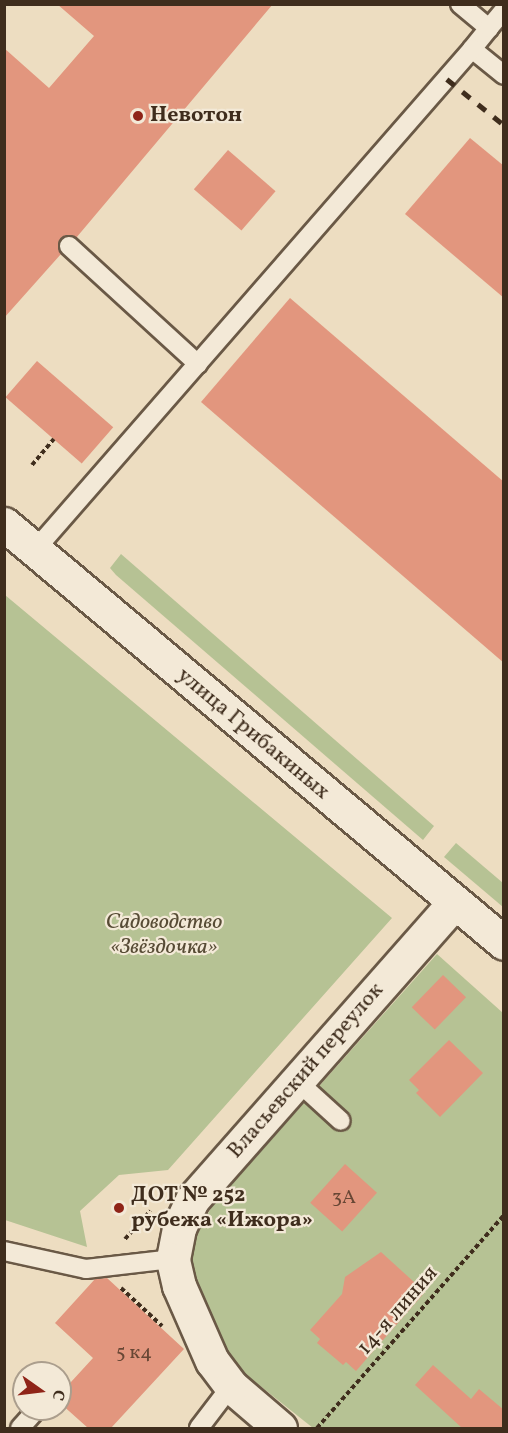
<!DOCTYPE html>
<meta charset="utf-8">
<style>
body{margin:0}
#map{position:relative;width:508px;height:1433px;overflow:hidden;background:#edddc1;font-family:Vollkorn,serif}
div>[style]{position:absolute}
.green>*{inset:0;background:#b6c294}
.building>*{inset:0;background:#e2967e;transform-origin:0 0}
.path>*{height:4px;margin-top:-2px;transform-origin:0;background:repeating-linear-gradient(90deg,#3f2d1d 0 4.5px,transparent 0 7.5px)}
.roads{filter:drop-shadow(2px 0 #6a5946) drop-shadow(-2px 0 #6a5946) drop-shadow(0 2px #6a5946) drop-shadow(0 -2px #6a5946)}
.service>*{height:18px;margin:-9px;padding:0 9px;transform-origin:9px;border-radius:9px;background:#f3e9d7}
.minor>*{height:33px;margin:-16.5px;padding:0 16.5px;transform-origin:16.5px;border-radius:16.5px;background:#f3e9d7}
.tertiary>*{height:33px;margin:-16.5px;padding:0 16.5px;transform-origin:16.5px;border-radius:16.5px;background:#f3e9d7}
.rail>*{height:4.5px;margin-top:-2.25px;transform-origin:0;background:repeating-linear-gradient(90deg,#3f2d1d 0 10px,transparent 0 20px)}
.dots>*{width:16px;height:16px;translate:-50% -50%;box-sizing:border-box;border:3px solid #f3e9d7;border-radius:50%}
span{translate:-50% -50%;white-space:nowrap;text-align:center;line-height:1.15;-webkit-text-stroke:4.5px #f3e9d7;paint-order:stroke}
.number-label{font-size:20px;color:#684735}
.number-label span{-webkit-text-stroke-width:0}
.poi-label{font-size:22px;color:#3f2d1d;font-weight:700}
.left{translate:0 -50%;text-align:left}
.street-label{font-size:22px;color:#3f2d1d}
.park-label{font-size:22px;color:#574b35;font-style:italic}
.frame{position:absolute;inset:0;border:6px solid #3f2d1d;pointer-events:none}
.north{position:absolute;left:12px;top:1361px;width:60px;height:60px;box-sizing:border-box;background:#f3e9d7;border:2px solid #ab9e8d;border-radius:50%;rotate:104deg;font-size:16px;font-weight:700;line-height:24px;text-align:center;color:#3f2d1d}
.north::after{content:'';display:block;margin:auto;width:21px;height:27px;background:#8f2418;clip-path:polygon(50% 0,100% 100%,50% 72%,0 100%)}
</style>
<div id="map">
<div class="green">
<div style="clip-path:polygon(121px 554px,434px 826px,423px 840px,116px 575px,110px 568px)"></div>
<div style="clip-path:polygon(5px 595px,392px 918px,168px 1170px,119px 1175px,80px 1211px,87px 1247px,5px 1220px)"></div>
<div style="clip-path:polygon(456px 843px,503px 883px,503px 907px,444px 857px)"></div>
<div style="clip-path:polygon(437px 954px,503px 1013px,503px 1428px,313px 1428px,230px 1362px,199px 1295px,191px 1263px,197px 1232px,213px 1205px)"></div>
</div>
<div class="building">
<div style="clip-path:polygon(57px 4px,273px 4px,76px 238px,66px 235px,60px 239px,61px 254px,4px 318px,4px 48px,49px 88px,94px 36px)"></div>
<div style="clip-path:polygon(470px 138px,504px 166px,504px 298px,405px 214px)"></div>
<div style="left:228px;top:150px;width:63px;height:52px;rotate:41deg"></div>
<div style="clip-path:polygon(290px 298px,504px 482px,504px 663px,201px 402px)"></div>
<div style="left:37px;top:361px;width:101px;height:48px;rotate:41deg"></div>
<div style="left:443px;top:975px;width:32px;height:45px;rotate:44deg"></div>
<div style="clip-path:polygon(449px 1040px,483px 1073px,440px 1117px,416px 1093px,419px 1090px,409px 1080px)"></div>
<div style="left:345px;top:1164px;width:43px;height:52px;rotate:42deg"></div>
<div style="clip-path:polygon(381px 1252px,425px 1292px,356px 1371px,346px 1362px,343px 1365px,317px 1343px,320px 1339px,310px 1330px,342px 1294px,345px 1277px)"></div>
<div style="clip-path:polygon(107px 1278px,184px 1349px,111px 1428px,88px 1428px,60px 1403px,60px 1394px,93px 1358px,55px 1323px,95px 1279px)"></div>
<div style="clip-path:polygon(433px 1365px,471px 1399px,479px 1389px,504px 1410px,504px 1428px,462px 1428px,415px 1385px)"></div>
</div>
<div class="path">
<div style="left:32px;top:465px;width:34px;rotate:-50deg"></div>
<div style="left:125px;top:1239px;width:38px;rotate:-48deg"></div>
<div style="left:121px;top:1288px;width:56px;rotate:42.8deg"></div>
<div style="left:317px;top:1428px;width:283px;rotate:-48.7deg"></div>
</div>
<div class="roads">
<div class="service">
<div style="left:460px;top:4px;width:38px;rotate:40deg"></div>
<div style="left:489px;top:28px;width:27px;rotate:129deg"></div>
<div style="left:472px;top:49px;width:41px;rotate:39.1deg"></div>
<div style="left:489px;top:28px;width:23px;rotate:-50deg"></div>
<div style="left:69px;top:246px;width:175px;rotate:42.5deg"></div>
<div style="left:35px;top:550px;width:665px;rotate:-48.9deg"></div>
<div style="left:297px;top:1081px;width:59px;rotate:42.3deg"></div>
<div style="left:4px;top:1251px;width:84px;rotate:12.4deg"></div>
<div style="left:86px;top:1269px;width:88px;rotate:-6.6deg"></div>
<div style="left:20px;top:1428px;width:24px;rotate:-48deg"></div>
<div style="left:199px;top:1428px;width:53px;rotate:-52.7deg"></div>
</div>
<div class="minor">
<div style="left:280px;top:1428px;width:65px;rotate:-139.4deg"></div>
<div style="left:231px;top:1386px;width:31px;rotate:-127deg"></div>
<div style="left:212px;top:1361px;width:82px;rotate:-113.7deg"></div>
<div style="left:179px;top:1286px;width:28px;rotate:-103deg"></div>
<div style="left:173px;top:1259px;width:32px;rotate:-79deg"></div>
<div style="left:179px;top:1228px;width:31px;rotate:-65deg"></div>
<div style="left:192px;top:1200px;width:396px;rotate:-48.6deg"></div>
</div>
<div class="tertiary">
<div style="left:4px;top:524px;width:652px;rotate:39.96deg"></div>
</div>
</div>
<div class="rail">
<div style="left:447px;top:79px;width:73px;rotate:38.9deg"></div>
</div>
<div class="dots">
<div style="left:138px;top:116px;background:#8f2418"></div>
<div style="left:119px;top:1208px;background:#8f2418"></div>
</div>
<div class="number-label">
<span style="left:344px;top:1198px">3А</span>
<span style="left:134px;top:1353px">5 к4</span>
</div>
<div class="poi-label">
<span class="left" style="left:150px;top:116px">Невотон</span>
<span class="left" style="left:131px;top:1208px">ДОТ № 252<br>рубежа «Ижора»</span>
</div>
<div class="street-label">
<span style="left:253px;top:734px;rotate:40deg">улица Грибакиных</span>
<span style="left:306px;top:1071px;rotate:-49deg">Власьевский переулок</span>
<span style="left:398px;top:1311px;rotate:-49deg">14-я линия</span>
</div>
<div class="park-label">
<span style="left:164px;top:935px">Садоводство<br>«Звёздочка»</span>
</div>
<div class="frame"></div>
<div class="north">С</div>
</div>
